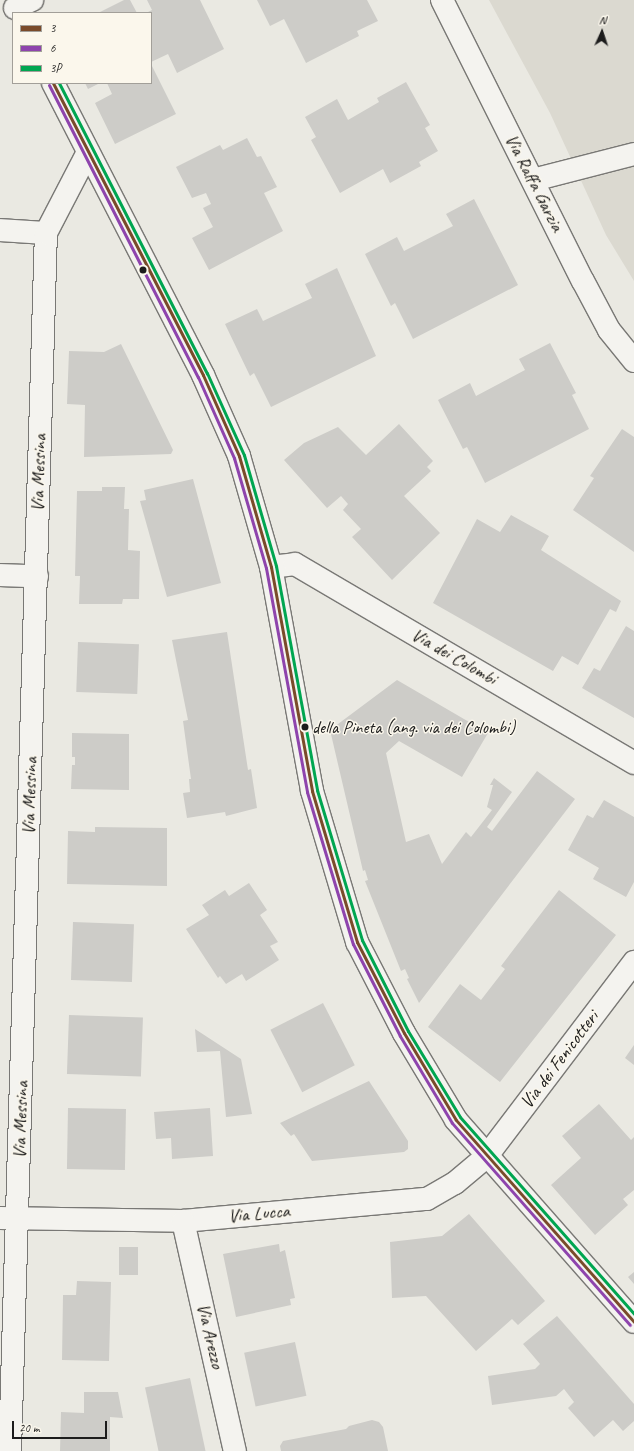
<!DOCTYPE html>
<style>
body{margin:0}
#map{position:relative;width:634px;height:1451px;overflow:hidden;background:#eae9e2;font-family:Caveat,sans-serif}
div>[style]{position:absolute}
.green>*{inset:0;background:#dbd9d0}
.building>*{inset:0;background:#cdccc8;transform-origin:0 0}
.roads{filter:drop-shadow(1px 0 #797875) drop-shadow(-1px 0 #797875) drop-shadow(0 1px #797875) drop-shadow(0 -1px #797875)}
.minor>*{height:22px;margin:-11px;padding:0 11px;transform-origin:11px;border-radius:11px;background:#f4f3ef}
.bus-1>*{height:3px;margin:-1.5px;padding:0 1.5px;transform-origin:1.5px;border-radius:1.5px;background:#7a4b2a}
.bus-2>*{height:3px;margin:-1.5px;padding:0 1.5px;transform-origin:1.5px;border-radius:1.5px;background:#8e44ad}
.bus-3>*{height:3px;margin:-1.5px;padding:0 1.5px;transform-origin:1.5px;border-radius:1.5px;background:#00a651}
.dots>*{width:11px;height:11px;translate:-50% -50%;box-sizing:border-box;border:2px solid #fbf7ec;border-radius:50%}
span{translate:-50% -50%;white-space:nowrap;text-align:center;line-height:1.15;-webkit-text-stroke:3px #fbf7ec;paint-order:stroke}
.bus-label{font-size:18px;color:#1c1c1c}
.left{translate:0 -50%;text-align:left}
.street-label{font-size:19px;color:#1c1c1c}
.legend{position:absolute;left:12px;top:12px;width:140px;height:72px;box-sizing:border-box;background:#fbf7ec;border:1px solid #a29f99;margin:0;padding:5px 7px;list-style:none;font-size:12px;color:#1c1c1c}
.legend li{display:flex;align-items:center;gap:8px;height:20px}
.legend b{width:20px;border:1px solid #a29f99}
.north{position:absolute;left:582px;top:12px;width:40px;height:40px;-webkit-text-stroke:3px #fbf7ec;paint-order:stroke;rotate:3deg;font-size:11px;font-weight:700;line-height:16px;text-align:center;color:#1c1c1c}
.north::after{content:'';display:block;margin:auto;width:14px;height:18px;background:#1c1c1c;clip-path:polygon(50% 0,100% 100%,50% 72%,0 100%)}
.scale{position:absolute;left:12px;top:1421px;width:95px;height:18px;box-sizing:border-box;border:2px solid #1c1c1c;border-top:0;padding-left:5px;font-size:12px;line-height:14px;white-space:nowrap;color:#1c1c1c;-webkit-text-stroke:3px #fbf7ec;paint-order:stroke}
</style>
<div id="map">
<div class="green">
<div style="clip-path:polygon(489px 0,634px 0,634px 281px,606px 235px,550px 113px)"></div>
</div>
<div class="building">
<div style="clip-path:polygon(124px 0,130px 0,137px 13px,98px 13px)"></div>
<div style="clip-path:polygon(147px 0,200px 0,224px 49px,177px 73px,168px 54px,151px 62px,151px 13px,146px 13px,152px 10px)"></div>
<div style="clip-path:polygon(257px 0,367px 0,378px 21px,357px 31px,359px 36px,306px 63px,284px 19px,270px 26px)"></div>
<div style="clip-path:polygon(151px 64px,176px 114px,115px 144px,95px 103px,112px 94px,107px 83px,151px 83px)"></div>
<div style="clip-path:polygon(406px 82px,430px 125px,425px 128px,438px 151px,419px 162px,421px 166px,390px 183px,383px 169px,340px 193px,311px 140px,316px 137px,305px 117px,337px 99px,348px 120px,379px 102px,377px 98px)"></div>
<div style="clip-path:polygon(85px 83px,100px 83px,88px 89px)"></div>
<div style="clip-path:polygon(247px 138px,257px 157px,261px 156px,277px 187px,264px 193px,283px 231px,209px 270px,192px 238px,213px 227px,203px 208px,211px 204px,206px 193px,192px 198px,176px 167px,220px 145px,223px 150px)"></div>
<div style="clip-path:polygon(474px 199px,518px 285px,413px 339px,395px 303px,391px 306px,365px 254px,397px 237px,404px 251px,453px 226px,446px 214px)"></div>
<div style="clip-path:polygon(337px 268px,376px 356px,271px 407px,254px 373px,250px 376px,225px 324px,257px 309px,263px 321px,312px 298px,305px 284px)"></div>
<div style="clip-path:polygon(550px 343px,576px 393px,572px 395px,589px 429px,485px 483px,467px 447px,463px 449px,438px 400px,470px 383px,476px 396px,525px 370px,519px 359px)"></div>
<div style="clip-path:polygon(121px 344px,173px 450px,171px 454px,84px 457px,85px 405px,67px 404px,69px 351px,104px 352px)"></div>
<div style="clip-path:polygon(399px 424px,433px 461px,427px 467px,431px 471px,404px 496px,440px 533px,392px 580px,352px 537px,361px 529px,343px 510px,348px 504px,341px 496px,327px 508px,284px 460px,304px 443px,338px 427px,366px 455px)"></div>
<div style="clip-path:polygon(622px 429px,634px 437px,634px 552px,573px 510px,594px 478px,590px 476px)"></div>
<div style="clip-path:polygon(193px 479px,221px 583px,167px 597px,140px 501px,146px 500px,144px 490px)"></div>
<div style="clip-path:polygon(102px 487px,125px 487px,124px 509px,129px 509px,128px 550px,140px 551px,139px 599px,123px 599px,122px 604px,79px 604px,80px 576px,75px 576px,77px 491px,102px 491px)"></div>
<div style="clip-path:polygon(511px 515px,549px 536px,541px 550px,621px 601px,616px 612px,610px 609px,578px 665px,562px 656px,553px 671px,433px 603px,477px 519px,500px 532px)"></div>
<div style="clip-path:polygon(626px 626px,634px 631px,634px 718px,582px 688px,594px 668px,600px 671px)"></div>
<div style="clip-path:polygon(227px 632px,248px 770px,251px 769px,257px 808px,226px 816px,225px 812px,187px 818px,183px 793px,190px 792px,189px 779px,191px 779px,183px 721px,188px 720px,172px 640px)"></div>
<div style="left:78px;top:642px;width:61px;height:50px;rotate:2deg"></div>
<div style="clip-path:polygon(397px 680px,488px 733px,462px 777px,399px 741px,386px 753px,406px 842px,429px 834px,442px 864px,466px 832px,471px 837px,492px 810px,487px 807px,493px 785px,490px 785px,494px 778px,512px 792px,487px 827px,492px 831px,537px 771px,575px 799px,419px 1003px,407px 979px,409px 978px,405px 969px,401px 971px,365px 881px,368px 880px,365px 870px,363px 871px,330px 730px)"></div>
<div style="clip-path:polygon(72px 733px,129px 734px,129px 790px,71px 789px,72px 765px,75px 765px,75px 757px,72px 757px)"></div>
<div style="clip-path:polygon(604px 800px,634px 817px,634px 882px,626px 897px,593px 879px,599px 868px,568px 850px,587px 815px,593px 818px)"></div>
<div style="clip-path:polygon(95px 827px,167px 828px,167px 886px,67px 884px,68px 831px,95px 832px)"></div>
<div style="clip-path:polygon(249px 883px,267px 910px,260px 915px,278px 942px,270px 946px,279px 960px,246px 981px,242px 974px,226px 984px,220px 976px,218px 978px,186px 929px,209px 915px,202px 905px,225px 890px,229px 896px)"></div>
<div style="clip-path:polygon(559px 890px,616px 935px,500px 1082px,428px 1027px,460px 984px,481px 1000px,505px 969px,501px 966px)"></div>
<div style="left:73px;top:922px;width:61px;height:58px;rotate:2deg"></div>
<div style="left:323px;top:1003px;width:70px;height:59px;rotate:63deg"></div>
<div style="left:69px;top:1015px;width:74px;height:59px;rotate:2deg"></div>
<div style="clip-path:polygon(195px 1029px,241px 1059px,252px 1114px,226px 1117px,220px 1051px,197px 1052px)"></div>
<div style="clip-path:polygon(634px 1045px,634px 1065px,625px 1058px)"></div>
<div style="clip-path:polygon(369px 1081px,408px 1141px,408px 1149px,404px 1152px,312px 1161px,294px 1134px,291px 1136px,280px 1123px)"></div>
<div style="clip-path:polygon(599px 1104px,631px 1140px,634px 1137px,634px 1190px,623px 1199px,628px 1205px,595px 1235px,551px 1185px,581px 1158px,562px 1136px)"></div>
<div style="left:68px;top:1108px;width:58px;height:61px;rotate:1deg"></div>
<div style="clip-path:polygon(210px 1108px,213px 1156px,172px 1159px,171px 1138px,156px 1139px,154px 1112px)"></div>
<div style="clip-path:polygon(469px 1214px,545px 1301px,518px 1325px,512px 1319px,476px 1351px,426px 1296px,392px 1298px,390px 1242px,442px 1236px)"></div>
<div style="clip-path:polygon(279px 1244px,280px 1252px,285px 1250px,295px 1298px,290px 1299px,291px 1305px,236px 1317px,223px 1254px)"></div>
<div style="left:119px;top:1247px;width:19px;height:28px"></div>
<div style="clip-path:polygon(634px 1272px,634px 1284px,628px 1277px)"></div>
<div style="clip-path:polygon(77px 1281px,111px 1282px,109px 1361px,62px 1360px,63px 1295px,76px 1295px)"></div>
<div style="clip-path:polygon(557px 1316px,634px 1404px,634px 1421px,623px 1431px,613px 1420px,594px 1437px,568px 1408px,574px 1402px,564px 1389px,556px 1396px,492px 1405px,488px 1376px,535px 1369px,540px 1364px,523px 1344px)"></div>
<div style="left:295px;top:1342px;width:55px;height:52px;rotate:78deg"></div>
<div style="left:190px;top:1378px;width:75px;height:46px;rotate:78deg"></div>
<div style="clip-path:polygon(84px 1392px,118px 1392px,123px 1418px,110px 1417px,110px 1451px,60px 1451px,61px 1412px,84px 1413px)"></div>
<div style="clip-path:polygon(372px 1420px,379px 1422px,383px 1427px,388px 1451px,281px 1451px,280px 1446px,283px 1441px,346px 1429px,349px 1426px)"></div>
</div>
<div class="roads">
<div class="minor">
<div style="left:442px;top:0;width:314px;rotate:63.4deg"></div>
<div style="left:583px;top:281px;width:55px;rotate:62deg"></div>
<div style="left:609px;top:330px;width:40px;rotate:51deg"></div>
<div style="left:15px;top:8px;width:19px;rotate:-25deg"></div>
<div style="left:53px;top:83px;width:328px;rotate:62.8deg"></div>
<div style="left:203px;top:375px;width:89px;rotate:66deg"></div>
<div style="left:239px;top:456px;width:116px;rotate:73.9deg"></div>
<div style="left:271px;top:567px;width:228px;rotate:79.6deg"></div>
<div style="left:312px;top:791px;width:158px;rotate:73.4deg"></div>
<div style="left:357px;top:942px;width:102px;rotate:62.7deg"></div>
<div style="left:404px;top:1033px;width:101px;rotate:59.1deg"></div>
<div style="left:456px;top:1120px;width:269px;rotate:48.6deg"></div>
<div style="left:533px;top:180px;width:104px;rotate:-14.4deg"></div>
<div style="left:0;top:230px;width:46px;rotate:3.7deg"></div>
<div style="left:271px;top:567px;width:24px;rotate:-7deg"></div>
<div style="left:295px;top:564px;width:393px;rotate:30.4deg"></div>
<div style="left:0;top:575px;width:37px;rotate:2deg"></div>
<div style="left:0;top:1218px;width:183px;rotate:0.9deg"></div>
<div style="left:183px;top:1221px;width:245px;rotate:-5.2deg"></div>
<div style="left:427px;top:1199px;width:32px;rotate:-30deg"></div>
<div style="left:455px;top:1183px;width:40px;rotate:-40deg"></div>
<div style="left:486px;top:1157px;width:245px;rotate:-52.8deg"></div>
<div style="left:183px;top:1221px;width:236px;rotate:77.3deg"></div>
<div style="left:10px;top:1451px;width:1219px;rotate:-88.31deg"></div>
<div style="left:46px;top:233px;width:91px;rotate:-62.6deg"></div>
</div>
</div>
<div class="bus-1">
<div style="left:53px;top:83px;width:328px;rotate:62.8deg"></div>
<div style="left:203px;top:375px;width:89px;rotate:66deg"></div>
<div style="left:239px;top:456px;width:116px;rotate:73.9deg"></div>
<div style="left:271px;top:567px;width:228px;rotate:79.6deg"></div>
<div style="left:312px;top:791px;width:158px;rotate:73.4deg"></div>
<div style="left:357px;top:942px;width:102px;rotate:62.7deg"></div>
<div style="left:404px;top:1033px;width:101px;rotate:59.1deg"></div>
<div style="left:456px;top:1120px;width:269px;rotate:48.6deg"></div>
</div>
<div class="bus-2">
<div style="left:49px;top:85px;width:328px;rotate:63deg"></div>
<div style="left:198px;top:377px;width:89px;rotate:66deg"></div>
<div style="left:234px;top:458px;width:115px;rotate:73.8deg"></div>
<div style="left:266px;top:568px;width:228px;rotate:79.6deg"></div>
<div style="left:307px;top:792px;width:159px;rotate:73.2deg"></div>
<div style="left:353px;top:944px;width:103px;rotate:62.9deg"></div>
<div style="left:400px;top:1036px;width:101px;rotate:59.1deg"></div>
<div style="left:452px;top:1123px;width:269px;rotate:48.6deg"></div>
</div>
<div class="bus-3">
<div style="left:59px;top:83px;width:326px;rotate:63deg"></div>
<div style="left:207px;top:373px;width:90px;rotate:65.7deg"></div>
<div style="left:244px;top:455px;width:116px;rotate:73.9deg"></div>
<div style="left:276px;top:566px;width:228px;rotate:79.6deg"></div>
<div style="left:317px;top:790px;width:157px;rotate:73.3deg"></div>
<div style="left:362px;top:940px;width:102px;rotate:63.2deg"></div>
<div style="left:408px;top:1031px;width:100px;rotate:58.8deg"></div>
<div style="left:460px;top:1117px;width:263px;rotate:48.5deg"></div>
</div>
<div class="dots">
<div style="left:143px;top:270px;background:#1c1c1c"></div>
<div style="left:305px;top:727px;background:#1c1c1c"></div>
</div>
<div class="bus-label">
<span class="left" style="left:312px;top:727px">della Pineta (ang. via dei Colombi)</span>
</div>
<div class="street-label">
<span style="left:534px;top:183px;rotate:63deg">Via Raffa Garzia</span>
<span style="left:39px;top:473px;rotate:-88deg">Via Messina</span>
<span style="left:454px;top:657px;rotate:30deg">Via dei Colombi</span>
<span style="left:30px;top:796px;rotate:-88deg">Via Messina</span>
<span style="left:560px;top:1060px;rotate:-53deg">Via dei Fenicotteri</span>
<span style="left:21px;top:1120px;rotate:-88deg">Via Messina</span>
<span style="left:259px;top:1214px;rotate:-5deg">Via Lucca</span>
<span style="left:210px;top:1336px;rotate:77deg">Via Arezzo</span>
</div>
<ul class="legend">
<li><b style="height:5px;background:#7a4b2a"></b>3</li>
<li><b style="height:5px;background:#8e44ad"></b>6</li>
<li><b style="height:5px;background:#00a651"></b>3P</li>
</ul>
<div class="north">N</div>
<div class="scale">20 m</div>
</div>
